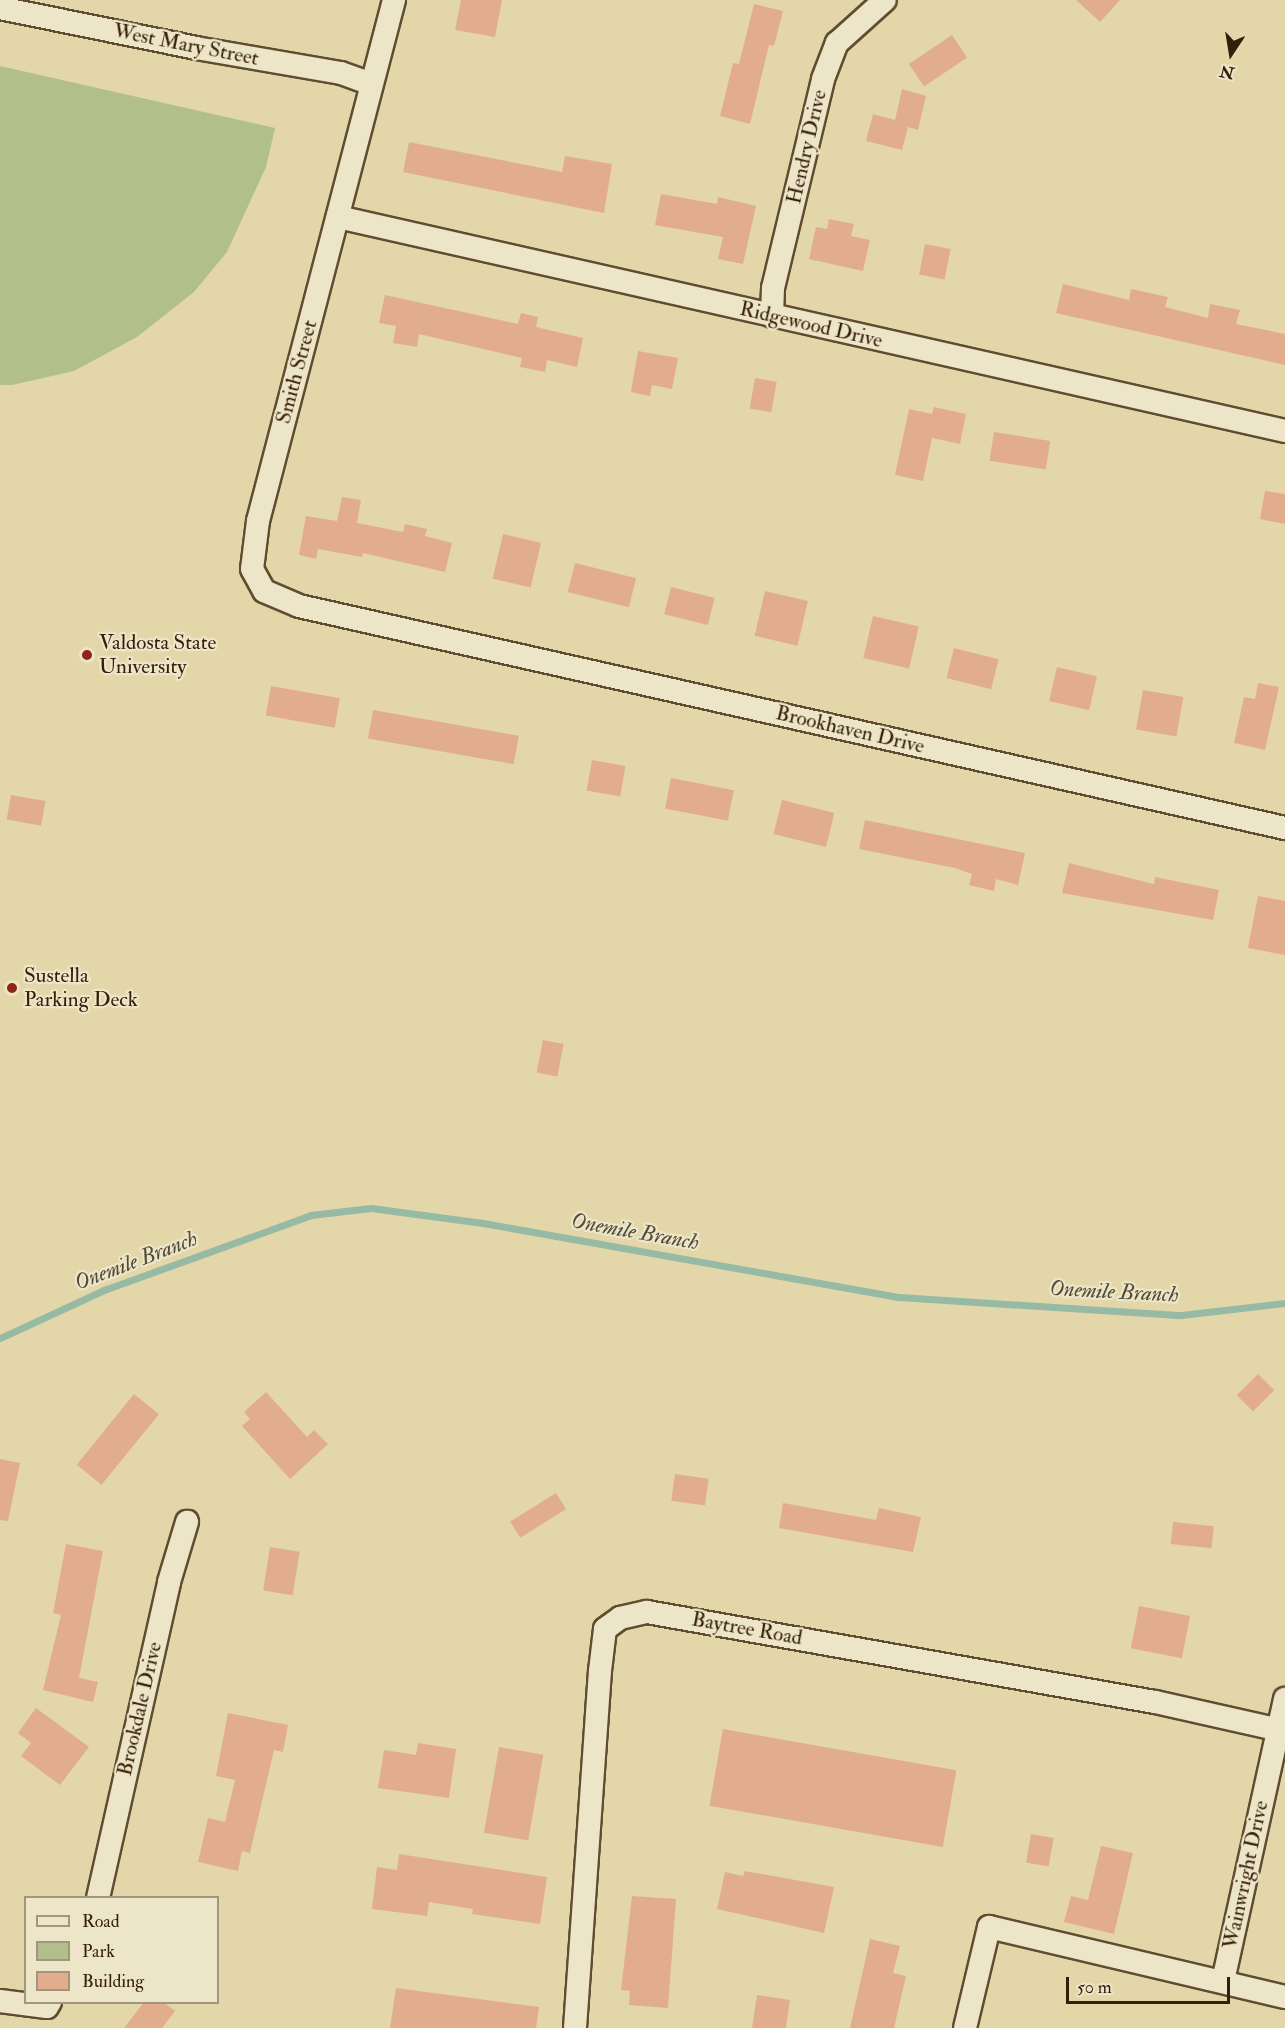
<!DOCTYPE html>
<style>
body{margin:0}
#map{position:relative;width:1285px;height:2028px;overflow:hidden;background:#e3d7a9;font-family:"IM FELL Double Pica",serif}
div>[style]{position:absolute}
.green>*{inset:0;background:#b1bf8a}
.stream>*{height:7px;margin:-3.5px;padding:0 3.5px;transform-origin:3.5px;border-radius:3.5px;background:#96baa4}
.building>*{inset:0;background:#e2ad8c;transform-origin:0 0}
.roads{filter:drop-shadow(2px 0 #604c31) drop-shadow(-2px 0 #604c31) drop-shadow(0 2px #604c31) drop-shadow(0 -2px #604c31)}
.street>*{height:22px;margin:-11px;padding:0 11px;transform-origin:11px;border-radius:11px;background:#ede5c7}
.dots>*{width:16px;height:16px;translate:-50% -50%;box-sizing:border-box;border:3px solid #ede5c7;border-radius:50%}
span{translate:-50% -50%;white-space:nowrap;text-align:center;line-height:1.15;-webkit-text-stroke:4.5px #ede5c7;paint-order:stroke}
.street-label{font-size:21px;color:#341d09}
.poi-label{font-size:21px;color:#341d09}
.left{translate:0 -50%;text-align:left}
.water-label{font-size:22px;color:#514c38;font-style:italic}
.legend{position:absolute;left:24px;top:1896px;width:195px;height:108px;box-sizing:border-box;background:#ede5c7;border:2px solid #a3957b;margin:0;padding:8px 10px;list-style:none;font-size:18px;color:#341d09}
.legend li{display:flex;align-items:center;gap:12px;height:30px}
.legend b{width:30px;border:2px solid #a3957b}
.north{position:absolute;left:1201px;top:24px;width:60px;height:60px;-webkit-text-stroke:4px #ede5c7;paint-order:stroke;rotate:192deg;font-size:16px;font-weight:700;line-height:24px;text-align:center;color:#341d09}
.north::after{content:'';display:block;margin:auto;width:21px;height:27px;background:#341d09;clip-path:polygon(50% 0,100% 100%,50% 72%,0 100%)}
.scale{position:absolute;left:1066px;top:1977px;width:164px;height:27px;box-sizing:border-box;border:3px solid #341d09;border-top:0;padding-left:8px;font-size:18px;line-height:21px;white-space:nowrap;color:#341d09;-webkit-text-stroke:4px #ede5c7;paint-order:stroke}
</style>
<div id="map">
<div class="green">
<div style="clip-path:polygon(0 66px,275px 128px,266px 167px,227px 252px,194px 292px,137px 337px,74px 371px,12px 385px,0 385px)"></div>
</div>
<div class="stream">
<div style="left:0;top:1338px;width:115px;rotate:-24.8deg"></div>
<div style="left:104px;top:1290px;width:220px;rotate:-19.9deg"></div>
<div style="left:311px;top:1215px;width:60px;rotate:-6.7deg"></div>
<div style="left:371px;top:1208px;width:113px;rotate:7.6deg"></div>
<div style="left:483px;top:1223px;width:423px;rotate:10.1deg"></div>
<div style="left:899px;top:1297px;width:283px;rotate:3.7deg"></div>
<div style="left:1181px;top:1315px;width:105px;rotate:-6.6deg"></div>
</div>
<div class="building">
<div style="clip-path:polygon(461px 0,502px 0,495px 37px,455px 30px)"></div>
<div style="clip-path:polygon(1076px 0,1120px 0,1100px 22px)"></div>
<div style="clip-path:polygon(754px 4px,783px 11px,774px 46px,769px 45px,750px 124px,720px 116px,733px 63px,739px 64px)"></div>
<div style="left:952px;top:35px;width:27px;height:52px;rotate:56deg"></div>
<div style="clip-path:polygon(902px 89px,926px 96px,918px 130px,908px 127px,902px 150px,866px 141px,873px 114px,895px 120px)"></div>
<div style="clip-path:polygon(409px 142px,562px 172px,565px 156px,612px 164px,604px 213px,403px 172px)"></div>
<div style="clip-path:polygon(661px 194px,717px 204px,718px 197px,756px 206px,743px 264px,718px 259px,723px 237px,655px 225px)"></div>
<div style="clip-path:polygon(829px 219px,854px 224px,851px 236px,870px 240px,863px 271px,809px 259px,816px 227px,827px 229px)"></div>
<div style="left:925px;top:244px;width:26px;height:31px;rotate:11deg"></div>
<div style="clip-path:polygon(1063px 284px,1129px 300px,1131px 289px,1168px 297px,1165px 307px,1208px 318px,1210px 304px,1240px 310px,1236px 324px,1285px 334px,1285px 365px,1056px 313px)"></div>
<div style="clip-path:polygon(385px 295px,518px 324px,521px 313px,538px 317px,536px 327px,583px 338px,577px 367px,547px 360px,545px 372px,520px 367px,522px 358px,419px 334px,417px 347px,393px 343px,396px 326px,379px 323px)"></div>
<div style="clip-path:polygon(638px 351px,678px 358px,672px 389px,652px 385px,650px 396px,631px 392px)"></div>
<div style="left:755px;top:378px;width:22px;height:31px;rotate:10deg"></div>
<div style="clip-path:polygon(934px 407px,966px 414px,960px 444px,932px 438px,923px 481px,895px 475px,909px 409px,932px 414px)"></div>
<div style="left:994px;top:432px;width:57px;height:29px;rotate:9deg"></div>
<div style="clip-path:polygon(1265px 491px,1285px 494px,1285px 524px,1260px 519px)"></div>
<div style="clip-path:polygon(342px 497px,361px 500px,357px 523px,403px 532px,405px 524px,427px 529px,425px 536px,452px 543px,445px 572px,363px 553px,362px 557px,318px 549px,316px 559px,299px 555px,306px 516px,337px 521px)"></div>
<div style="left:503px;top:534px;width:39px;height:46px;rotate:13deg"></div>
<div style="left:575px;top:563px;width:63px;height:30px;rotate:14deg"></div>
<div style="left:671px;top:587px;width:45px;height:28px;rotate:14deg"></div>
<div style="left:765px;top:591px;width:44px;height:46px;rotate:13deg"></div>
<div style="left:873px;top:616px;width:47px;height:43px;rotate:13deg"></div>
<div style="left:954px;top:648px;width:46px;height:31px;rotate:14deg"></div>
<div style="left:1057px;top:667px;width:41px;height:35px;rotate:13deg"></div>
<div style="clip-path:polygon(1258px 683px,1279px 687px,1265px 750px,1234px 743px,1244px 697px,1255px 699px)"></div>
<div style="left:271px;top:686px;width:70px;height:30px;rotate:10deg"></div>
<div style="left:1143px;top:690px;width:41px;height:40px;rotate:10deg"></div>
<div style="left:373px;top:710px;width:148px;height:29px;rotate:10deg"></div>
<div style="left:592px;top:760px;width:34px;height:31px;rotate:10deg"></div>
<div style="left:671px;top:778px;width:64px;height:31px;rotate:11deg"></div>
<div style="left:11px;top:795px;width:35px;height:25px;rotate:10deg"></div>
<div style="left:782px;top:800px;width:54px;height:35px;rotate:14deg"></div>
<div style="clip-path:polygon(865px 820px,1025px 853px,1018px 885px,996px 879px,994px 891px,969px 885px,972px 874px,955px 868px,859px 849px)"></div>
<div style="clip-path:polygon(1069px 863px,1154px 884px,1155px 877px,1219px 890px,1213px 920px,1062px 893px)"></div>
<div style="clip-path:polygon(1258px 896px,1285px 901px,1285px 955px,1248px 948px)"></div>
<div style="left:543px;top:1040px;width:21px;height:33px;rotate:11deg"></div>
<div style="left:1258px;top:1374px;width:23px;height:30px;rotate:45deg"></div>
<div style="clip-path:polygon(266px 1392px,307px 1437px,314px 1430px,328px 1444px,290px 1479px,242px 1426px,250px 1419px,244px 1412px)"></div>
<div style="left:134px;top:1394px;width:32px;height:91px;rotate:39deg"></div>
<div style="clip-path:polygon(0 1459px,20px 1463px,8px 1521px,0 1520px)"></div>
<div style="left:675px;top:1474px;width:34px;height:27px;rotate:8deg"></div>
<div style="left:556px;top:1493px;width:19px;height:54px;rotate:58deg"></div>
<div style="clip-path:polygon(783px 1503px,876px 1520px,879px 1508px,921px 1517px,913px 1552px,779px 1528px)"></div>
<div style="left:1173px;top:1522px;width:41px;height:22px;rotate:6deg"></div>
<div style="clip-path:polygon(66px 1544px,103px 1551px,79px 1678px,98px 1682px,93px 1702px,43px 1690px,61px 1615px,53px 1613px)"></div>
<div style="left:270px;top:1547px;width:30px;height:44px;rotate:9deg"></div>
<div style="left:1139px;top:1606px;width:52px;height:43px;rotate:11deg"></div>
<div style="clip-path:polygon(36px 1708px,89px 1747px,60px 1785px,21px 1756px,31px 1743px,18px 1733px)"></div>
<div style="clip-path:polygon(228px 1713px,288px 1725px,283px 1752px,274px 1750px,250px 1853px,242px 1851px,238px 1871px,198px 1862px,208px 1818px,225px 1822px,235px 1780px,216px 1776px)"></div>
<div style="left:723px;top:1729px;width:237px;height:78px;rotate:10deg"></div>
<div style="clip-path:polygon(418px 1743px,456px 1749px,449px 1798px,378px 1788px,384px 1750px,416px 1755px)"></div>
<div style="left:499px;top:1747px;width:45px;height:87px;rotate:10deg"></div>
<div style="left:1031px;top:1834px;width:23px;height:29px;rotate:10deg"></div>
<div style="clip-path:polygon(1101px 1846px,1133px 1853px,1114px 1934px,1064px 1922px,1071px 1896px,1088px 1900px)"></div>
<div style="clip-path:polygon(399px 1854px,547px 1877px,540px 1924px,472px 1914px,473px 1909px,429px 1902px,427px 1916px,372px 1909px,377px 1867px,397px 1870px)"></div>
<div style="clip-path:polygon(745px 1871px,834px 1887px,824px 1933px,717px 1909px,725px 1872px,743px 1876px)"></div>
<div style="clip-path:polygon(632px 1896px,676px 1899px,668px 2008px,629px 2005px,630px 1991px,621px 1990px)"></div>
<div style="clip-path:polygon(870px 1939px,900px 1946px,893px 1973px,906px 1976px,894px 2028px,850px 2028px)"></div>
<div style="clip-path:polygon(396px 1988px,539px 2007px,536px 2028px,390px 2028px)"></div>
<div style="clip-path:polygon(757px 1995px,790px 2000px,786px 2028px,752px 2028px)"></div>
<div style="clip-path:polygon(144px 2002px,163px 2002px,175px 2011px,162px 2028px,124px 2028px)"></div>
</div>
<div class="roads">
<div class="street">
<div style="left:394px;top:0;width:538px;rotate:104.63deg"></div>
<div style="left:258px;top:521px;width:48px;rotate:97.1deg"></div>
<div style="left:252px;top:569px;width:25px;rotate:61deg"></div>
<div style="left:264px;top:591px;width:38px;rotate:23deg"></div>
<div style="left:299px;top:606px;width:1011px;rotate:12.69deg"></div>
<div style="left:0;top:8px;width:200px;rotate:11.5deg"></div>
<div style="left:196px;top:48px;width:147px;rotate:9.8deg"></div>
<div style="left:341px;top:73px;width:32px;rotate:20deg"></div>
<div style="left:338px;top:217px;width:971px;rotate:12.73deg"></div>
<div style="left:772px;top:316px;width:28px;rotate:-88deg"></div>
<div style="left:773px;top:288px;width:215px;rotate:-76.5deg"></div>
<div style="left:823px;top:79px;width:39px;rotate:-69deg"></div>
<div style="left:837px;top:43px;width:64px;rotate:-41.9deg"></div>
<div style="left:98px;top:1898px;width:324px;rotate:-77.3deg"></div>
<div style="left:169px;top:1582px;width:63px;rotate:-73.3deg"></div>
<div style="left:1223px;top:1981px;width:289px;rotate:-77.6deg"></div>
<div style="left:0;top:2001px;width:47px;rotate:7.3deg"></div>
<div style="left:47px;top:2007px;width:6px;rotate:-59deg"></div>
<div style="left:575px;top:2028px;width:358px;rotate:-86deg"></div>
<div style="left:600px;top:1671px;width:42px;rotate:-83.2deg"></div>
<div style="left:605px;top:1629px;width:19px;rotate:-36deg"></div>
<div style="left:620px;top:1618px;width:28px;rotate:-13deg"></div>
<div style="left:647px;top:1612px;width:516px;rotate:10.05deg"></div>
<div style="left:1155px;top:1702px;width:133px;rotate:12.6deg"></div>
<div style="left:965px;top:2028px;width:104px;rotate:-76.6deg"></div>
<div style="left:989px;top:1927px;width:304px;rotate:13.3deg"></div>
</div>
</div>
<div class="dots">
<div style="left:87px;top:655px;background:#8f2418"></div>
<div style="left:12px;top:988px;background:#8f2418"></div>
</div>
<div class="street-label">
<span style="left:186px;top:45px;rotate:11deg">West Mary Street</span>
<span style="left:807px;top:147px;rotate:-77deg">Hendry Drive</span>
<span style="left:811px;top:325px;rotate:13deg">Ridgewood Drive</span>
<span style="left:297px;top:372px;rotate:-75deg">Smith Street</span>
<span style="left:850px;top:730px;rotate:13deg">Brookhaven Drive</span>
<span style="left:747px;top:1629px;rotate:10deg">Baytree Road</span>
<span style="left:140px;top:1709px;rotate:-77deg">Brookdale Drive</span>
<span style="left:1246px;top:1875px;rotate:-78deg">Wainwright Drive</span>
</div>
<div class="poi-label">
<span class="left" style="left:99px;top:655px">Valdosta State<br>University</span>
<span class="left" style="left:24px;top:988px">Sustella<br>Parking Deck</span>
</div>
<div class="water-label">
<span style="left:635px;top:1232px;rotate:10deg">Onemile Branch</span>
<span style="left:136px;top:1261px;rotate:-21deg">Onemile Branch</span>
<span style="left:1114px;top:1292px;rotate:3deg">Onemile Branch</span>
</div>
<ul class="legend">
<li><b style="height:8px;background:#ede5c7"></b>Road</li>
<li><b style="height:16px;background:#b1bf8a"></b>Park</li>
<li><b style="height:16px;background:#e2ad8c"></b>Building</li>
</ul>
<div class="north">N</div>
<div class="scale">50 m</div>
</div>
